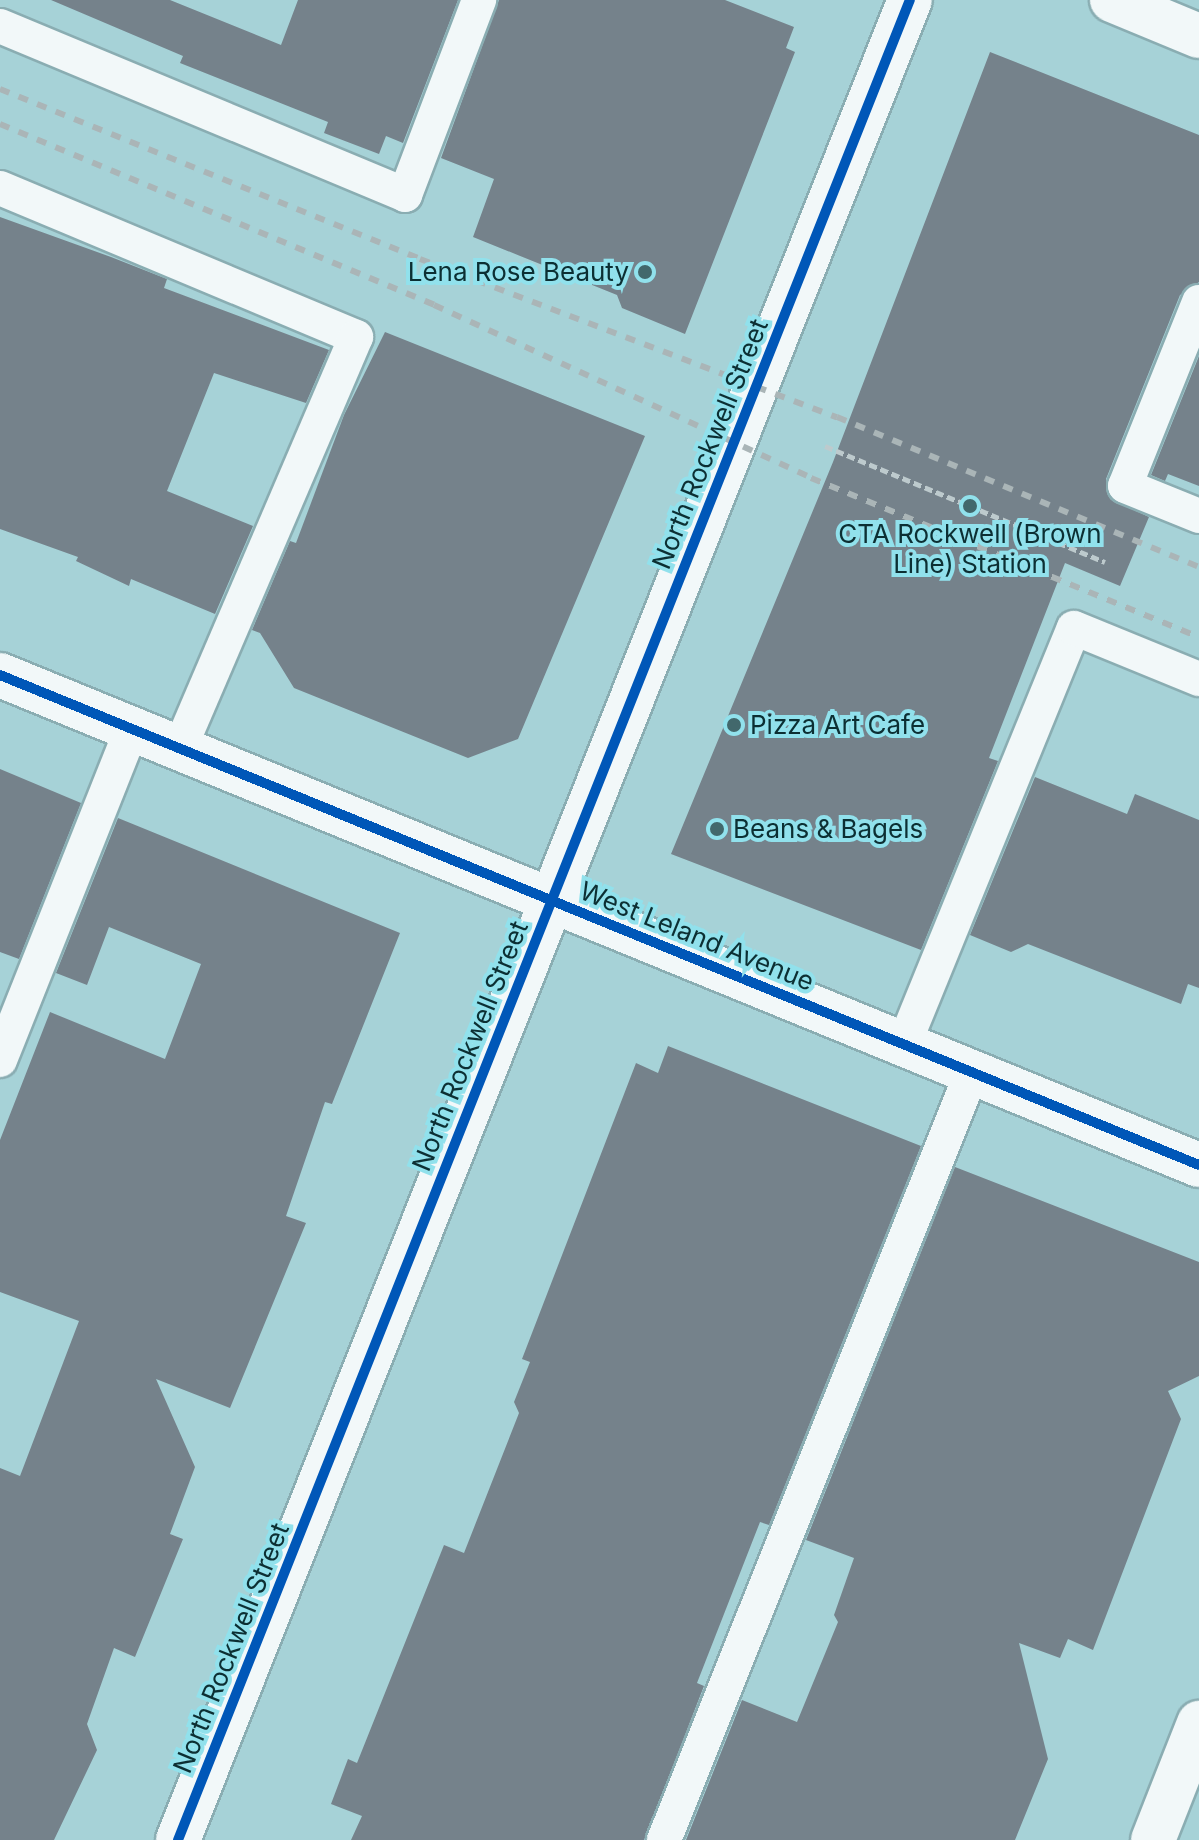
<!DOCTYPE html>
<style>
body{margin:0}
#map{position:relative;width:1199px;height:1840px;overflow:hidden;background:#a6d2d7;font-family:Inter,sans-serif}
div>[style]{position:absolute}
.building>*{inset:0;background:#75828b}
.path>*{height:5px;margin-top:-2.5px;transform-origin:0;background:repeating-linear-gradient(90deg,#bdcacd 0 8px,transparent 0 12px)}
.roads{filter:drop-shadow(2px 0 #8aadb2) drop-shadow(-2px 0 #8aadb2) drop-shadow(0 2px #8aadb2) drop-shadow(0 -2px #8aadb2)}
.service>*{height:34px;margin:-17px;padding:0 17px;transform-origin:17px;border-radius:17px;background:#f2f8f9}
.minor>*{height:44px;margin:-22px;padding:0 22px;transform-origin:22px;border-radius:22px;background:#f2f8f9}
.rail>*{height:6px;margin-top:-3px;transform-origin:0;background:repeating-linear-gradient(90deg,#aab5b7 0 10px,transparent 0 20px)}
.cycleway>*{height:10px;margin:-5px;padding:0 5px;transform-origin:5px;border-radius:5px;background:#0057b8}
.dots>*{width:22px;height:22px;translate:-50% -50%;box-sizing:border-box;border:4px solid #91e1ec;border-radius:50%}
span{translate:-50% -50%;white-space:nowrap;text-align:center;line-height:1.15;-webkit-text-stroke:8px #91e1ec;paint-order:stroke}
.poi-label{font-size:26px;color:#0c2f33}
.right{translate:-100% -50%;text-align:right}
.left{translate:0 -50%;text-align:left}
.street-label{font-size:26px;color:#0c2f33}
</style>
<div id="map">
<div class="building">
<div style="clip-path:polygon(51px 0,170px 0,281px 45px,298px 0,458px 0,403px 143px,386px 136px,379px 154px,324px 133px,328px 122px,180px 63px,183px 56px)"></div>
<div style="clip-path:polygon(499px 0,725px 0,794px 27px,786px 48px,795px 52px,685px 334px,622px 308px,617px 295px,473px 237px,494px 179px,441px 158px)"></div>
<div style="clip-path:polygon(990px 52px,1199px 135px,1199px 282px,1180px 295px,1106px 479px,1110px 499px,1149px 517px,1120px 586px,1065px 563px,989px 758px,998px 761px,921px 950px,671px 854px,833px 462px)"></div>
<div style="clip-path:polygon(0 217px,111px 257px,167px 279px,164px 288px,329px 350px,306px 403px,214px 373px,167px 491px,253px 526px,215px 614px,131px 579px,129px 586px,76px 561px,78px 557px,0 529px)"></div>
<div style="clip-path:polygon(385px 332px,645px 436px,518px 739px,468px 758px,294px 688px,260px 633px,252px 630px,290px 541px,296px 543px,344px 415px)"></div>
<div style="clip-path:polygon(1199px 356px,1199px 486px,1168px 474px,1165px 481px,1151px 475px)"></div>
<div style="clip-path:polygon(0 769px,81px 803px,19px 959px,0 952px)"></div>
<div style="clip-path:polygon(1035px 777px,1127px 814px,1135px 794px,1199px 820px,1199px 988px,1188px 984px,1181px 1004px,1028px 944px,1011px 952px,970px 935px)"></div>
<div style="clip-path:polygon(118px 818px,400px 933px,332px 1104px,325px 1102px,286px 1216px,306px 1223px,230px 1408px,156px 1379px,195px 1467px,170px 1534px,183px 1539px,135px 1657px,114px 1648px,87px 1724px,97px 1750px,54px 1840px,0 1840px,0 1468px,20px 1476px,79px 1321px,0 1292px,0 1140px,50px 1012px,165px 1059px,201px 964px,109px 927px,87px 985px,56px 973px)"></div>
<div style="clip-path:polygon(668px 1046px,921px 1146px,769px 1525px,760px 1522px,697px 1683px,704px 1686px,644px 1840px,351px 1840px,362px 1816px,331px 1804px,348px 1759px,357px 1763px,444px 1545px,464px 1553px,519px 1413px,514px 1402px,530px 1362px,522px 1359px,636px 1063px,658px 1073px)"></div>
<div style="clip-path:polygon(955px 1167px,1199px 1262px,1199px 1376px,1168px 1391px,1181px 1419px,1093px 1650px,1068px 1639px,1060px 1658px,1019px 1643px,1048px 1759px,1015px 1840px,686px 1840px,742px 1700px,797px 1722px,838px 1622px,834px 1615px,854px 1558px,806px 1540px)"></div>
</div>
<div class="path">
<div style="left:825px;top:446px;width:303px;rotate:22.5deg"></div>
</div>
<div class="roads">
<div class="service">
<div style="left:0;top:26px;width:439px;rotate:22.6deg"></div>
<div style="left:405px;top:195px;width:209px;rotate:-69.2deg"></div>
<div style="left:0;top:188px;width:386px;rotate:22.7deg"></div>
<div style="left:356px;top:337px;width:448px;rotate:113.2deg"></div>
<div style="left:1199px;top:302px;width:198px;rotate:111.9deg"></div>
<div style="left:1125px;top:486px;width:80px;rotate:22.1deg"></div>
<div style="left:904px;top:1044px;width:449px;rotate:-67.8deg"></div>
<div style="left:1074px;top:628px;width:135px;rotate:22.2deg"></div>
<div style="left:0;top:1060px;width:357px;rotate:-68.3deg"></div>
<div style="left:664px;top:1840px;width:827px;rotate:-68.15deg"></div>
</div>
<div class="minor">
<div style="left:1112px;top:0;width:94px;rotate:22.5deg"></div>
<div style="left:0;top:675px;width:1295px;rotate:22.23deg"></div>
<div style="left:178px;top:1840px;width:1980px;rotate:-68.31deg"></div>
<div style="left:1153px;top:1840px;width:126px;rotate:-68.5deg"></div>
</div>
</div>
<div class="rail">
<div style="left:0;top:89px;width:453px;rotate:22deg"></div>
<div style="left:420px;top:259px;width:446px;rotate:20.8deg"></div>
<div style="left:837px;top:417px;width:392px;rotate:22.5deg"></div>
<div style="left:0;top:124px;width:470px;rotate:22.6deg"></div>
<div style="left:434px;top:305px;width:415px;rotate:24.6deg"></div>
<div style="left:811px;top:478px;width:419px;rotate:22.3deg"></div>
</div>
<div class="cycleway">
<div style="left:0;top:675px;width:1295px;rotate:22.23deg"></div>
<div style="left:178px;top:1840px;width:1980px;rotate:-68.31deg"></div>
</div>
<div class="dots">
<div style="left:645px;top:272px;background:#42686c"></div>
<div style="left:970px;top:506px;background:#42686c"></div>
<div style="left:734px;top:725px;background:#42686c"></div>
<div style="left:717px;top:829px;background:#42686c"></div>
</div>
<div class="poi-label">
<span class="right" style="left:629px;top:272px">Lena Rose Beauty</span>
<span style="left:970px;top:549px">CTA Rockwell (Brown<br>Line) Station</span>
<span class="left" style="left:750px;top:725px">Pizza Art Cafe</span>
<span class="left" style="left:733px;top:829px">Beans &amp; Bagels</span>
</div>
<div class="street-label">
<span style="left:710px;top:444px;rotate:-68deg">North Rockwell Street</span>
<span style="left:697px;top:936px;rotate:22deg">West Leland Avenue</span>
<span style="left:470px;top:1046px;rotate:-68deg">North Rockwell Street</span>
<span style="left:231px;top:1648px;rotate:-68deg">North Rockwell Street</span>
</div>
</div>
